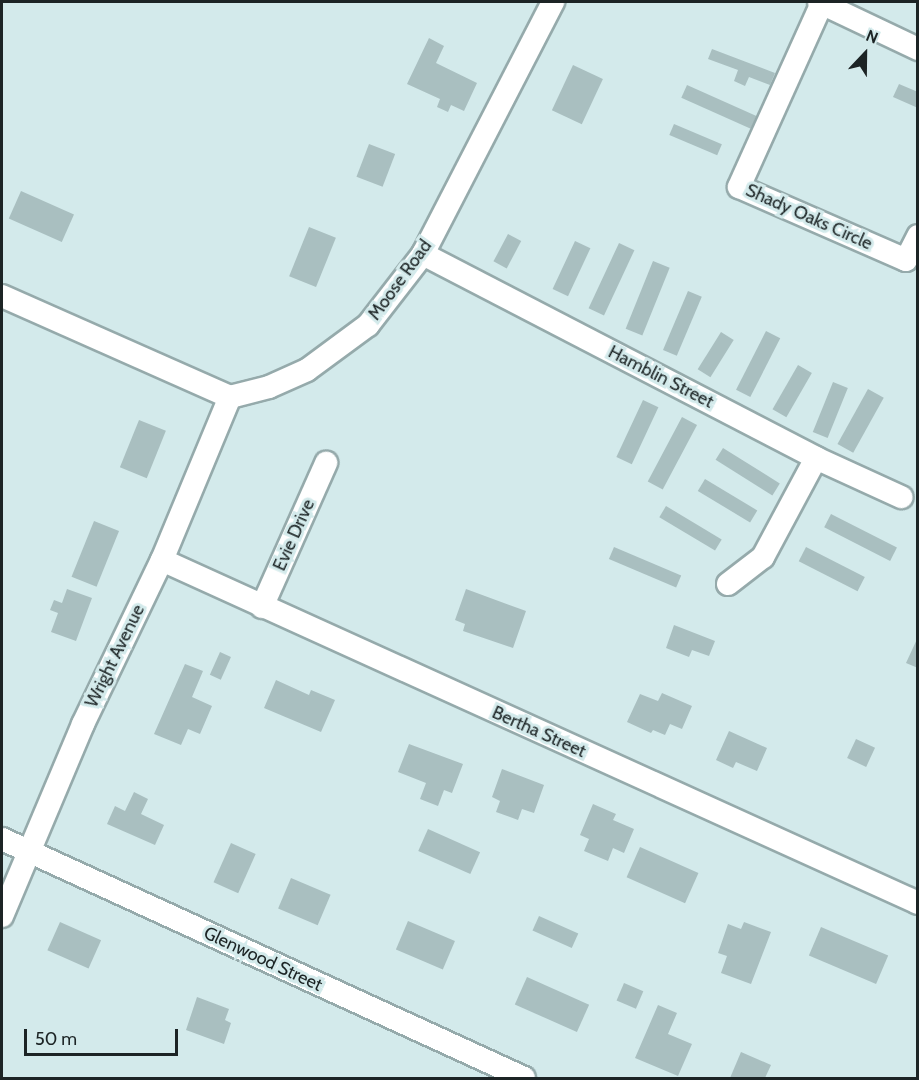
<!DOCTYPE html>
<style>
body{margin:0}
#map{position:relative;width:919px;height:1080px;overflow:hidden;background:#d3eaeb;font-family:Cabin,sans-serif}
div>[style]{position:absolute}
.building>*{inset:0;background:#a9bfc0;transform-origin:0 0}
.roads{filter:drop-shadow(2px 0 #95aaab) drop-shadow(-2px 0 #95aaab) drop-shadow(0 2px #95aaab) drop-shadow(0 -2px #95aaab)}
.minor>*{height:22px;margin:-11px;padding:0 11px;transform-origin:11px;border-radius:11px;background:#fff}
span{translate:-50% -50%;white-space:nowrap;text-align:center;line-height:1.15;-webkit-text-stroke:6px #d3eaeb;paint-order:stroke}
.street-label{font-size:18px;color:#1c2425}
.frame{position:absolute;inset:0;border:3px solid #1c2425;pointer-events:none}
.north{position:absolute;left:835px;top:24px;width:60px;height:60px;-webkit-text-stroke:4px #d3eaeb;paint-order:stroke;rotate:22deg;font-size:16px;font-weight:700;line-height:24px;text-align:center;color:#1c2425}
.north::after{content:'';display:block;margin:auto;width:21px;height:27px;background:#1c2425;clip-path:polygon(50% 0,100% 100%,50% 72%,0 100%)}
.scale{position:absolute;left:24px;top:1029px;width:154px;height:27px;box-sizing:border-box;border:3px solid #1c2425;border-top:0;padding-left:8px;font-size:18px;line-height:21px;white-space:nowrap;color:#1c2425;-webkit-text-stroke:4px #d3eaeb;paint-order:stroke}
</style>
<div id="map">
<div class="building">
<div style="clip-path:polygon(429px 38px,444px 46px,436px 63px,477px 83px,464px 111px,451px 105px,448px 112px,437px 107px,440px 99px,407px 84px)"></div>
<div style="clip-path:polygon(712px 49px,775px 73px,770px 85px,749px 77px,745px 86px,734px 81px,738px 70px,708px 59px)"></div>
<div style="left:573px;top:65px;width:33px;height:50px;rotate:25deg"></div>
<div style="clip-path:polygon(899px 84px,918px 92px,918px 108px,893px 97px)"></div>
<div style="left:687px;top:85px;width:76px;height:14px;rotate:24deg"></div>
<div style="left:674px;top:124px;width:52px;height:12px;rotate:23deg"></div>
<div style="left:369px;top:144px;width:28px;height:35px;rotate:21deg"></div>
<div style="left:21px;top:191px;width:58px;height:30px;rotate:24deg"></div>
<div style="left:309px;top:227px;width:29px;height:53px;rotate:22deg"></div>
<div style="left:508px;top:234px;width:15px;height:31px;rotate:28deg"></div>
<div style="left:575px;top:241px;width:17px;height:53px;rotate:25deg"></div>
<div style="left:619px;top:243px;width:17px;height:72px;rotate:25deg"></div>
<div style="left:653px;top:261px;width:18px;height:73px;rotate:22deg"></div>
<div style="left:688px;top:291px;width:15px;height:64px;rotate:23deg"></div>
<div style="left:766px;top:331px;width:16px;height:66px;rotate:27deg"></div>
<div style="left:721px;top:332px;width:15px;height:44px;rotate:32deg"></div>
<div style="left:798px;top:365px;width:16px;height:51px;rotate:30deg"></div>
<div style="left:833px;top:382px;width:16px;height:54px;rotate:22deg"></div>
<div style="left:868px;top:389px;width:18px;height:63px;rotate:29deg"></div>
<div style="left:643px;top:400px;width:17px;height:63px;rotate:25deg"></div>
<div style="left:682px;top:417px;width:17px;height:73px;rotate:28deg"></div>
<div style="left:139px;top:420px;width:29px;height:51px;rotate:22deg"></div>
<div style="left:723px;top:448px;width:67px;height:14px;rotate:32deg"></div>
<div style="left:705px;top:479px;width:61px;height:14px;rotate:31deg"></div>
<div style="left:666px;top:506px;width:65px;height:13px;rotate:31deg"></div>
<div style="left:831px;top:514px;width:74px;height:15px;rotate:27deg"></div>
<div style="left:94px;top:521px;width:27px;height:60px;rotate:22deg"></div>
<div style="left:614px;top:547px;width:73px;height:13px;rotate:23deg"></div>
<div style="left:806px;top:547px;width:66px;height:16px;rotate:27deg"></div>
<div style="clip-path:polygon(67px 589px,92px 598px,76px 641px,51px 632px,58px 613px,50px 610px,54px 600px,62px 603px)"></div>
<div style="clip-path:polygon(466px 589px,526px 611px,513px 648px,463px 631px,465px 624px,455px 620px)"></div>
<div style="clip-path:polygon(674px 625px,715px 641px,709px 656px,692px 650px,689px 657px,666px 648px)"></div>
<div style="clip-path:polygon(918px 637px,918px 668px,906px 663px)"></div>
<div style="left:220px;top:652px;width:12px;height:25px;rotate:24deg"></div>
<div style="clip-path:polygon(185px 664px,203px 671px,192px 697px,212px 706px,200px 734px,188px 729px,181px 745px,154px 734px)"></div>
<div style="clip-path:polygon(276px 680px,309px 695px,311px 690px,335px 700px,321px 732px,264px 708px)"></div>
<div style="clip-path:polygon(662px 693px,692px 706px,682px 729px,670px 724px,665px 735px,653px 730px,651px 733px,627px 722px,640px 694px,658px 701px)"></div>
<div style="clip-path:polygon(729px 731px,767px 748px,757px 771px,736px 762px,733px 768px,716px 760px)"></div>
<div style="left:856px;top:739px;width:21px;height:21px;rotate:25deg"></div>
<div style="clip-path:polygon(409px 744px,463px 764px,452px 793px,444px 790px,438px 806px,420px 799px,426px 783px,398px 772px)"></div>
<div style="clip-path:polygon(502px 769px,544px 785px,534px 813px,522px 809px,518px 820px,496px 812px,500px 801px,492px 797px)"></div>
<div style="clip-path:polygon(134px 792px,148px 799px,141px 814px,164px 825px,155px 845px,107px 824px,115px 806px,125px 811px)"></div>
<div style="clip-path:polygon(593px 804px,616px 814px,613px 820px,634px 829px,624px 853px,613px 848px,608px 861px,584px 851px,589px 839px,580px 835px)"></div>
<div style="left:428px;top:829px;width:57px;height:24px;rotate:24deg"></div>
<div style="left:231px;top:843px;width:27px;height:43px;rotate:24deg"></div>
<div style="left:640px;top:847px;width:64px;height:33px;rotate:24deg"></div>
<div style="left:291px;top:878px;width:43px;height:33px;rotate:23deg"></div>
<div style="left:539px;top:916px;width:43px;height:16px;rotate:24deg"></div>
<div style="left:408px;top:921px;width:51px;height:31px;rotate:23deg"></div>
<div style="left:60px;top:922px;width:45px;height:31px;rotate:24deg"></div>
<div style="clip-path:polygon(744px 922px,771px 932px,751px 984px,721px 973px,727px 956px,718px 953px,728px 924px,741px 929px)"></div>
<div style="left:821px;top:927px;width:73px;height:31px;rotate:23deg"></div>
<div style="left:527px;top:977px;width:68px;height:30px;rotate:24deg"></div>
<div style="left:624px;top:983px;width:21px;height:19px;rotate:23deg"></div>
<div style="clip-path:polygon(197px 997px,229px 1009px,225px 1020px,231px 1023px,224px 1044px,186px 1030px)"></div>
<div style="clip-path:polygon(658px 1005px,677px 1013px,668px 1034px,692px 1044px,678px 1076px,635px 1058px)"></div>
<div style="clip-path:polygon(741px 1052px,771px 1065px,765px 1078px,730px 1078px)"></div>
</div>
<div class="roads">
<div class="minor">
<div style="left:819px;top:2px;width:110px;rotate:25.4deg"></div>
<div style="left:822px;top:3px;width:202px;rotate:114.3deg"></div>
<div style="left:739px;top:187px;width:182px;rotate:23.6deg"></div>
<div style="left:906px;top:260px;width:27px;rotate:-63deg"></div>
<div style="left:423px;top:254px;width:443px;rotate:27.4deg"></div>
<div style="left:816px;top:458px;width:94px;rotate:24.6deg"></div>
<div style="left:2px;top:296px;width:249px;rotate:23.9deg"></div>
<div style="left:230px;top:397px;width:40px;rotate:-14.4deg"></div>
<div style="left:269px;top:387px;width:42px;rotate:-24.1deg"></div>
<div style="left:307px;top:370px;width:76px;rotate:-36.4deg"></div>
<div style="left:368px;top:325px;width:90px;rotate:-52.2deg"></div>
<div style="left:423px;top:254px;width:284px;rotate:-62.7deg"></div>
<div style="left:162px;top:560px;width:830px;rotate:24.4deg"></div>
<div style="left:728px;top:584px;width:44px;rotate:-37.6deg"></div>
<div style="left:763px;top:557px;width:112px;rotate:-61.8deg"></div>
<div style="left:262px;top:607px;width:158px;rotate:-66deg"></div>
<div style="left:2px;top:839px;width:574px;rotate:24.6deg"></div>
<div style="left:2px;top:916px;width:208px;rotate:-67.1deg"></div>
<div style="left:83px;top:724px;width:182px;rotate:-64.3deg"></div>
<div style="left:162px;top:560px;width:177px;rotate:-67.4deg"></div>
</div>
</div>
<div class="street-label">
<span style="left:809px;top:217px;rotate:24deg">Shady Oaks Circle</span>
<span style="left:400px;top:280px;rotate:-54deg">Moose Road</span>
<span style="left:661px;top:377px;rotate:27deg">Hamblin Street</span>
<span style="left:294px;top:535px;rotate:-66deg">Evie Drive</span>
<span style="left:115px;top:656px;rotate:-64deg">Wright Avenue</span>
<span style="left:539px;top:732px;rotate:24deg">Bertha Street</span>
<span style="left:263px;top:959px;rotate:25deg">Glenwood Street</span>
</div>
<div class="frame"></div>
<div class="north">N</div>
<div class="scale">50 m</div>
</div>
